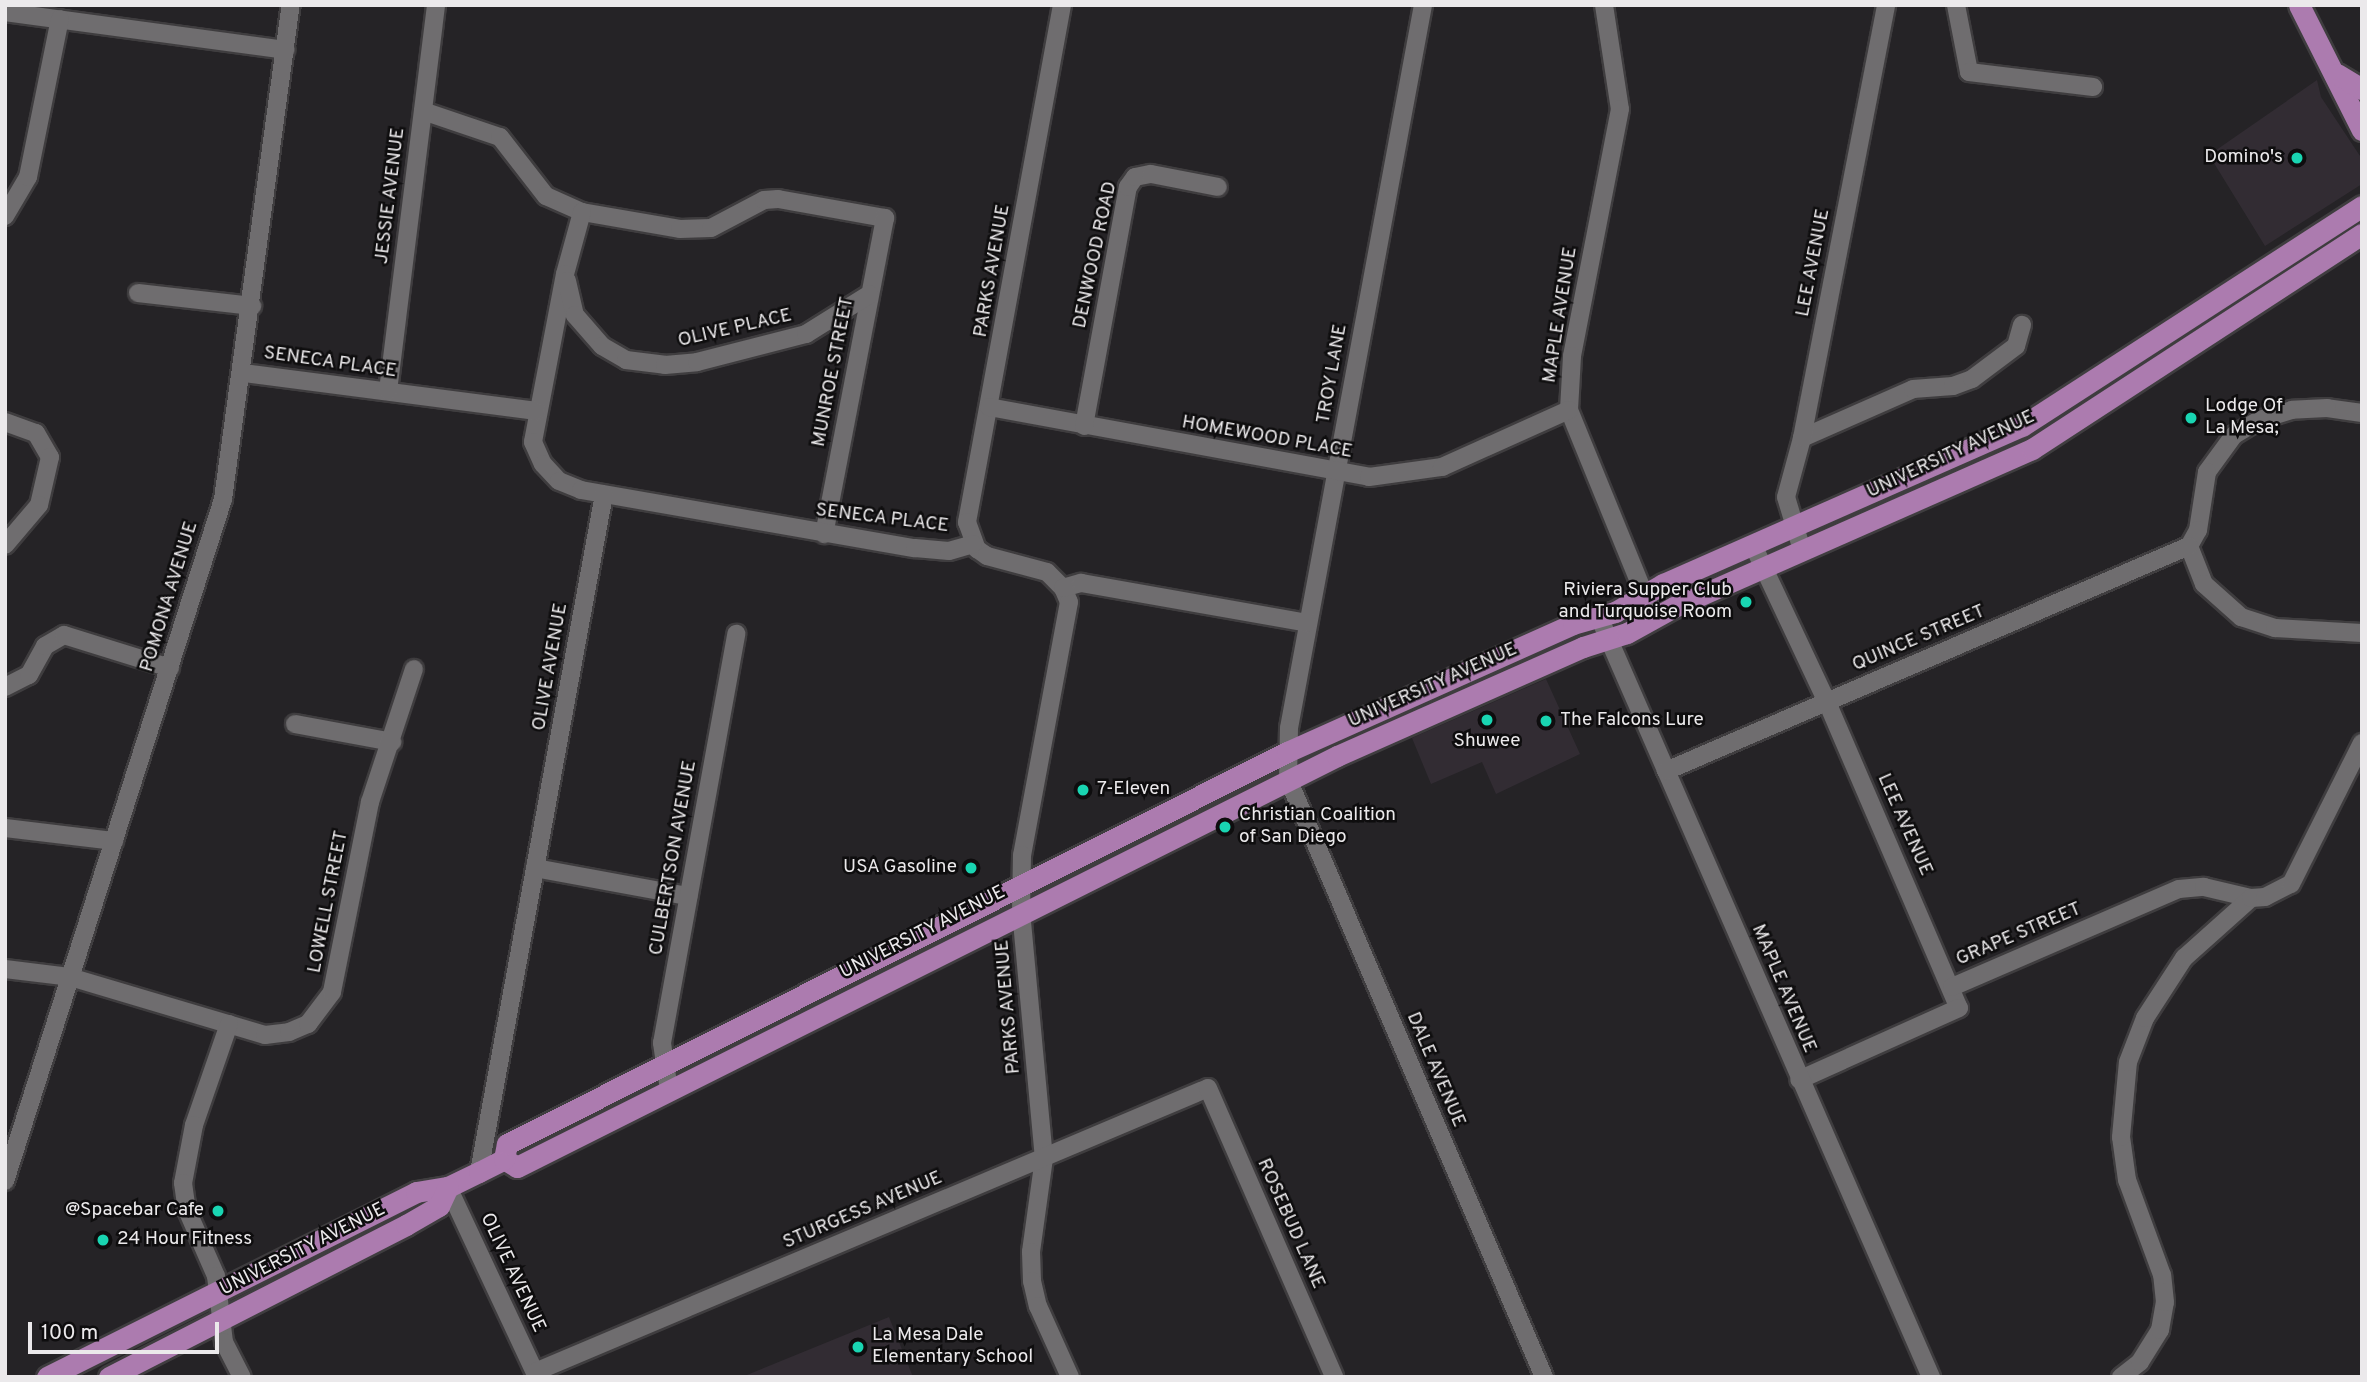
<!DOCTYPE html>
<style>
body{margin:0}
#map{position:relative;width:2367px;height:1382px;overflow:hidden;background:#252326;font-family:Overpass,sans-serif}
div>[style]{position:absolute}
.built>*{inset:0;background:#322c33}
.roads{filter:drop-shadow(2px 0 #3f3d3f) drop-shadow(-2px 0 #3f3d3f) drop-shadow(0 2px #3f3d3f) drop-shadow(0 -2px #3f3d3f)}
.minor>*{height:18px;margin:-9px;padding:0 9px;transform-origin:9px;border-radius:9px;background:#6f6d6f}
.major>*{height:21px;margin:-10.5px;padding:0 10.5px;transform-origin:10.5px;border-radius:10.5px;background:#ac7baf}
.dots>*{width:19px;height:19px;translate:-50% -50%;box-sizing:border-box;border:4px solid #0e0d0e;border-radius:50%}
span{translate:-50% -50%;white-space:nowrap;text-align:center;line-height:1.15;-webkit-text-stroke:5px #0e0d0e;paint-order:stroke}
.poi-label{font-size:19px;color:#ebe9eb}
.right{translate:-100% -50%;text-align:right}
.left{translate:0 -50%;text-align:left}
.street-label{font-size:19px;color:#ebe9eb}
.frame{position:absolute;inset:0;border:7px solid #ebe9eb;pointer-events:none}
.scale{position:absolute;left:28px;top:1322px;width:191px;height:32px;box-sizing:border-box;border:4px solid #ebe9eb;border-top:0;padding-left:9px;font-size:21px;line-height:24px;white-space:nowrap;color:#ebe9eb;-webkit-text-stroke:5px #0e0d0e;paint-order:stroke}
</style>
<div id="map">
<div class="built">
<div style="clip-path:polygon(2317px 80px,2321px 97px,2362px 159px,2362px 184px,2265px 246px,2209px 155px)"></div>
<div style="clip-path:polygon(1546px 679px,1580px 754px,1496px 794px,1482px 762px,1431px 784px,1412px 738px)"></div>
<div style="clip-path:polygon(889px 1317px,913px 1377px,742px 1377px)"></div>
</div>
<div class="roads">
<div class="minor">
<div style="left:1062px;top:5px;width:526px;rotate:100.41deg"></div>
<div style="left:967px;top:522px;width:29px;rotate:70deg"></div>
<div style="left:977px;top:549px;width:12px;rotate:35deg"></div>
<div style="left:987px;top:556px;width:62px;rotate:14.9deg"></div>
<div style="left:1047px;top:572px;width:23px;rotate:45deg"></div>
<div style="left:1063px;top:588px;width:15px;rotate:67deg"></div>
<div style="left:1069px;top:602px;width:257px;rotate:100.5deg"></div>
<div style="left:1022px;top:855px;width:56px;rotate:91deg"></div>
<div style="left:1021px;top:911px;width:248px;rotate:84.7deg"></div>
<div style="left:1044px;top:1158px;width:95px;rotate:97.9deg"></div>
<div style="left:1031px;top:1252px;width:29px;rotate:88deg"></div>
<div style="left:1032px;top:1281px;width:26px;rotate:77deg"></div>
<div style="left:1038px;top:1306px;width:78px;rotate:65.7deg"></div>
<div style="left:1423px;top:5px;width:735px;rotate:100.5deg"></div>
<div style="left:1289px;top:728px;width:51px;rotate:91.1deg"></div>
<div style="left:1288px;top:779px;width:650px;rotate:66.82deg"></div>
<div style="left:1604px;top:5px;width:105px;rotate:81.3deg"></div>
<div style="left:1620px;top:109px;width:252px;rotate:101deg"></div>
<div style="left:1572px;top:356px;width:54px;rotate:93.2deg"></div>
<div style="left:1569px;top:410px;width:225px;rotate:67.8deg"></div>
<div style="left:1956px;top:5px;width:68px;rotate:79deg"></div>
<div style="left:1969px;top:72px;width:125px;rotate:6.9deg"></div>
<div style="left:5px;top:12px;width:283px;rotate:7.7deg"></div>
<div style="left:423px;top:111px;width:81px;rotate:18.7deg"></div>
<div style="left:500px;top:137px;width:75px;rotate:52.1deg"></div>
<div style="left:546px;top:196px;width:39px;rotate:24deg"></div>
<div style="left:582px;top:212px;width:99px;rotate:9.8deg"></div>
<div style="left:680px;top:229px;width:31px;rotate:-2deg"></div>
<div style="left:711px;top:228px;width:60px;rotate:-27.8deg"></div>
<div style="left:764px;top:200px;width:14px;rotate:-4deg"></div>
<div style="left:778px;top:199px;width:109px;rotate:10.1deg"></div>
<div style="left:885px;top:218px;width:322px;rotate:100.9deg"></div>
<div style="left:582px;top:212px;width:64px;rotate:105.3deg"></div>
<div style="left:565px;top:274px;width:171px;rotate:100.8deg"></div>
<div style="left:533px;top:442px;width:24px;rotate:66deg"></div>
<div style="left:543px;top:464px;width:23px;rotate:47deg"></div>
<div style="left:559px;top:481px;width:24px;rotate:22deg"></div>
<div style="left:581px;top:490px;width:339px;rotate:9.9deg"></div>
<div style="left:915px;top:548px;width:34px;rotate:5deg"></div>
<div style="left:949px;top:551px;width:25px;rotate:-16deg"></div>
<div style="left:5px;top:216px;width:45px;rotate:-59.5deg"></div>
<div style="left:28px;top:177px;width:161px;rotate:-78.6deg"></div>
<div style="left:567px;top:281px;width:35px;rotate:77deg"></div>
<div style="left:575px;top:315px;width:41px;rotate:48.9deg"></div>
<div style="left:602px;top:346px;width:28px;rotate:30deg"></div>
<div style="left:626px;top:360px;width:39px;rotate:7deg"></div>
<div style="left:665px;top:365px;width:32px;rotate:-5deg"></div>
<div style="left:697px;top:362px;width:113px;rotate:-14.4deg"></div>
<div style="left:806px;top:334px;width:75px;rotate:-32deg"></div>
<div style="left:138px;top:293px;width:115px;rotate:6.5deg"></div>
<div style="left:244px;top:373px;width:294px;rotate:7.4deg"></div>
<div style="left:388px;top:391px;width:389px;rotate:-82.9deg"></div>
<div style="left:989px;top:407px;width:386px;rotate:10.4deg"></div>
<div style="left:1369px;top:477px;width:74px;rotate:-7.8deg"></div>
<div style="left:1442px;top:467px;width:139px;rotate:-24.2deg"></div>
<div style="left:2362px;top:413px;width:35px;rotate:-172deg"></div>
<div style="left:2327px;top:408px;width:35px;rotate:177deg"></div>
<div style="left:2292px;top:410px;width:34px;rotate:163deg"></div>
<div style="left:2259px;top:420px;width:29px;rotate:149deg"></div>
<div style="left:2234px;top:435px;width:46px;rotate:126.1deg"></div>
<div style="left:2207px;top:472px;width:59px;rotate:98.8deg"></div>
<div style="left:2198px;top:530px;width:18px;rotate:119deg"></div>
<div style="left:2189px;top:546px;width:41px;rotate:68.5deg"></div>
<div style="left:2204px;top:584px;width:50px;rotate:41.7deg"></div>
<div style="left:2241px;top:617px;width:36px;rotate:18deg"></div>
<div style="left:2275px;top:628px;width:87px;rotate:3.3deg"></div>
<div style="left:5px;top:422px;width:33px;rotate:20deg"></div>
<div style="left:36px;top:433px;width:28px;rotate:60deg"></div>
<div style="left:50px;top:457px;width:49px;rotate:102.9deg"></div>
<div style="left:39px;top:505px;width:52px;rotate:130.4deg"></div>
<div style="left:1084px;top:426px;width:243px;rotate:-79.6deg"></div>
<div style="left:1128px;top:187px;width:12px;rotate:-55deg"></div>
<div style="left:1135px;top:177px;width:16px;rotate:-11deg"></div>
<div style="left:1151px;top:174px;width:68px;rotate:11deg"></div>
<div style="left:1802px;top:438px;width:121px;rotate:-23.8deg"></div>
<div style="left:1913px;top:389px;width:40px;rotate:-4.3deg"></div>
<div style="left:1953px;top:386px;width:20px;rotate:-20deg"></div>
<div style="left:1972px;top:379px;width:55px;rotate:-36.9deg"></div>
<div style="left:2016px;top:346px;width:22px;rotate:-74deg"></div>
<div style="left:1753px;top:545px;width:174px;rotate:64.8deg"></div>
<div style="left:1827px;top:702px;width:333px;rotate:66.7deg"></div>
<div style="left:1959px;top:1008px;width:175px;rotate:155.8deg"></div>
<div style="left:1802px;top:550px;width:55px;rotate:-106.8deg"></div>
<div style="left:1786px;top:497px;width:61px;rotate:-74.8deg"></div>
<div style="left:1802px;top:438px;width:441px;rotate:-79deg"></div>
<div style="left:1063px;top:588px;width:19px;rotate:-16deg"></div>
<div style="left:1081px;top:583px;width:230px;rotate:10deg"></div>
<div style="left:1603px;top:626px;width:820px;rotate:66.41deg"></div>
<div style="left:5px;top:687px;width:27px;rotate:-27deg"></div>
<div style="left:29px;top:675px;width:33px;rotate:-61deg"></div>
<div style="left:45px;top:646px;width:22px;rotate:-30deg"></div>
<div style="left:64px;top:635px;width:111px;rotate:17.3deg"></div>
<div style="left:295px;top:724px;width:99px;rotate:10.5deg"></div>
<div style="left:1666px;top:771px;width:569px;rotate:-23.28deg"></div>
<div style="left:5px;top:828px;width:110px;rotate:6.8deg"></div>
<div style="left:535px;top:868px;width:156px;rotate:10.4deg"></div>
<div style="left:5px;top:969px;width:65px;rotate:7deg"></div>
<div style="left:70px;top:977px;width:203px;rotate:16.6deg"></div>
<div style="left:265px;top:1035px;width:24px;rotate:-7deg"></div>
<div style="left:289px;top:1032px;width:21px;rotate:-23deg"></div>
<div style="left:308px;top:1024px;width:40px;rotate:-53deg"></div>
<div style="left:332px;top:992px;width:194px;rotate:-78.7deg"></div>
<div style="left:370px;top:802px;width:140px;rotate:-71.7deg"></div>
<div style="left:1952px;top:987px;width:247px;rotate:-23.4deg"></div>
<div style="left:2179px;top:889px;width:25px;rotate:-5deg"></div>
<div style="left:2204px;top:887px;width:48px;rotate:13.2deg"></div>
<div style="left:229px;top:1024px;width:107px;rotate:109.1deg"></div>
<div style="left:194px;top:1125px;width:59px;rotate:100.7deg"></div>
<div style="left:183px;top:1183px;width:27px;rotate:82deg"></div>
<div style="left:187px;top:1210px;width:72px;rotate:66.3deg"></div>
<div style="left:216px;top:1276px;width:66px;rotate:83.1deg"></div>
<div style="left:224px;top:1342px;width:39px;rotate:63deg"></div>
<div style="left:669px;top:1090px;width:48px;rotate:-98.5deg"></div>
<div style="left:662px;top:1043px;width:416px;rotate:-79.7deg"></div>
<div style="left:479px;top:1172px;width:689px;rotate:-79.55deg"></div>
<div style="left:5px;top:1181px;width:716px;rotate:-72.27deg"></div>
<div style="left:223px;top:499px;width:499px;rotate:-82.2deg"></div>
<div style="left:448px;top:1187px;width:210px;rotate:64.9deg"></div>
<div style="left:535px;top:1372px;width:730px;rotate:-22.88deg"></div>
<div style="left:1208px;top:1088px;width:315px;rotate:66.4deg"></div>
<div style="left:2121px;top:1377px;width:24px;rotate:-38deg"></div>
<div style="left:2140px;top:1362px;width:38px;rotate:-58deg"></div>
<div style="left:2160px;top:1330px;width:28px;rotate:-80deg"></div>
<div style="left:2165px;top:1302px;width:27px;rotate:-96deg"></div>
<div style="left:2162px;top:1275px;width:101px;rotate:-110.2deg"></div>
<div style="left:2127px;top:1180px;width:43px;rotate:-97.9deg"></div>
<div style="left:2121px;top:1137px;width:75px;rotate:-84.7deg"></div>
<div style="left:2128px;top:1062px;width:47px;rotate:-68.9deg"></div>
<div style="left:2145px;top:1018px;width:72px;rotate:-57deg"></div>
<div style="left:2184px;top:958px;width:90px;rotate:-41.8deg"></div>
<div style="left:2251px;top:898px;width:14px;rotate:-4deg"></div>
<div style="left:2265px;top:897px;width:29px;rotate:-27deg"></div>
<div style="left:2291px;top:884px;width:158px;rotate:-63.3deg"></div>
</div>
<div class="major">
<div style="left:2299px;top:5px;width:140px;rotate:63.3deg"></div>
<div style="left:2337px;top:74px;width:29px;rotate:31deg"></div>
<div style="left:504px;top:1159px;width:15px;rotate:32deg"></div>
<div style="left:517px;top:1167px;width:917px;rotate:-26.62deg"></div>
<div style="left:1337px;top:756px;width:269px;rotate:-23.9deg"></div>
<div style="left:1583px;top:647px;width:46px;rotate:-17.7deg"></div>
<div style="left:1627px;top:633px;width:54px;rotate:-29deg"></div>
<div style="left:1674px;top:607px;width:391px;rotate:-23.8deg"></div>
<div style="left:2032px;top:449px;width:394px;rotate:-33.1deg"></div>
<div style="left:47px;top:1377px;width:413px;rotate:-26.6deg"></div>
<div style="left:416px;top:1192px;width:32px;rotate:-9deg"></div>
<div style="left:448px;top:1187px;width:34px;rotate:-26deg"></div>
<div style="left:479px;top:1172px;width:28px;rotate:-27deg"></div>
<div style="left:504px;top:1159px;width:15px;rotate:-79deg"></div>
<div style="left:507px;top:1144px;width:873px;rotate:-26.68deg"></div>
<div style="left:1287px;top:752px;width:313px;rotate:-24.1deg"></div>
<div style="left:1573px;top:624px;width:44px;rotate:-15.9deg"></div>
<div style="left:1615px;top:612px;width:56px;rotate:-30.3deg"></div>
<div style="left:1663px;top:584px;width:392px;rotate:-23.8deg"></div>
<div style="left:2022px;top:426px;width:405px;rotate:-32.9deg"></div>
<div style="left:109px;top:1377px;width:334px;rotate:-27.1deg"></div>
<div style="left:406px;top:1225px;width:38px;rotate:-30deg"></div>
<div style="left:439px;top:1206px;width:21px;rotate:-65deg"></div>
</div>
</div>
<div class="dots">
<div style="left:2297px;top:158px;background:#19d5b2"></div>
<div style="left:2191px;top:418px;background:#19d5b2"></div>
<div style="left:1746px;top:602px;background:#19d5b2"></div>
<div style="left:1487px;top:720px;background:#19d5b2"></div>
<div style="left:1546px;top:721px;background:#19d5b2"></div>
<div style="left:1083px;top:790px;background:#19d5b2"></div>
<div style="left:1225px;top:827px;background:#19d5b2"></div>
<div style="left:971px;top:868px;background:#19d5b2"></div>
<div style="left:218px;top:1211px;background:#19d5b2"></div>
<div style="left:103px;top:1240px;background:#19d5b2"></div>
<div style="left:858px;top:1347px;background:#19d5b2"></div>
</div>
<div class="poi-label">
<span class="right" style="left:2283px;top:158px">Domino's</span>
<span class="left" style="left:2205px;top:418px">Lodge Of<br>La Mesa;</span>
<span class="right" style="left:1732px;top:602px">Riviera Supper Club<br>and Turquoise Room</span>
<span class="left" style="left:1560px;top:721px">The Falcons Lure</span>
<span style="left:1487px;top:742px">Shuwee</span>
<span class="left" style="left:1097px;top:790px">7-Eleven</span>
<span class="left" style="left:1239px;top:827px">Christian Coalition<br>of San Diego</span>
<span class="right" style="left:957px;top:868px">USA Gasoline</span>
<span class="right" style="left:204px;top:1211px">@Spacebar Cafe</span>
<span class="left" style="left:117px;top:1240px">24 Hour Fitness</span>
<span class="left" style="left:872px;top:1347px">La Mesa Dale<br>Elementary School</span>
</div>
<div class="street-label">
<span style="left:391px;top:196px;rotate:-83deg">JESSIE AVENUE</span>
<span style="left:1096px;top:255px;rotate:-78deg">DENWOOD ROAD</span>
<span style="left:1814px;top:263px;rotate:-79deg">LEE AVENUE</span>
<span style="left:993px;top:271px;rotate:-80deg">PARKS AVENUE</span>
<span style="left:1561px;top:315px;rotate:-81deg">MAPLE AVENUE</span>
<span style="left:735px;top:329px;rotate:-13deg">OLIVE PLACE</span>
<span style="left:330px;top:363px;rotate:8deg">SENECA PLACE</span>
<span style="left:834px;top:372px;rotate:-79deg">MUNROE STREET</span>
<span style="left:1333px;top:374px;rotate:-80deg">TROY LANE</span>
<span style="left:1267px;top:438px;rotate:10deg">HOMEWOOD PLACE</span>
<span style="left:1951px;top:455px;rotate:-25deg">UNIVERSITY AVENUE</span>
<span style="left:882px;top:519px;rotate:7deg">SENECA PLACE</span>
<span style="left:170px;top:597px;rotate:-73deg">POMONA AVENUE</span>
<span style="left:1919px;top:639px;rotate:-23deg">QUINCE STREET</span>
<span style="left:551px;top:667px;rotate:-80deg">OLIVE AVENUE</span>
<span style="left:1433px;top:686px;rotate:-24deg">UNIVERSITY AVENUE</span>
<span style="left:1904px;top:825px;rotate:66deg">LEE AVENUE</span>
<span style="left:674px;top:858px;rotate:-80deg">CULBERTSON AVENUE</span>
<span style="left:329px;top:902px;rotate:-79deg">LOWELL STREET</span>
<span style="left:923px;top:933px;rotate:-27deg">UNIVERSITY AVENUE</span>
<span style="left:2019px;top:935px;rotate:-23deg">GRAPE STREET</span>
<span style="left:1783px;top:989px;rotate:67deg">MAPLE AVENUE</span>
<span style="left:1009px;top:1007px;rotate:-95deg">PARKS AVENUE</span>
<span style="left:1435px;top:1070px;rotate:67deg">DALE AVENUE</span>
<span style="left:863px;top:1211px;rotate:-23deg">STURGESS AVENUE</span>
<span style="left:1290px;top:1224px;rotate:66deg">ROSEBUD LANE</span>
<span style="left:303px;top:1250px;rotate:-27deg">UNIVERSITY AVENUE</span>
<span style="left:512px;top:1273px;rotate:65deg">OLIVE AVENUE</span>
</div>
<div class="frame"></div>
<div class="scale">100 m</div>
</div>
